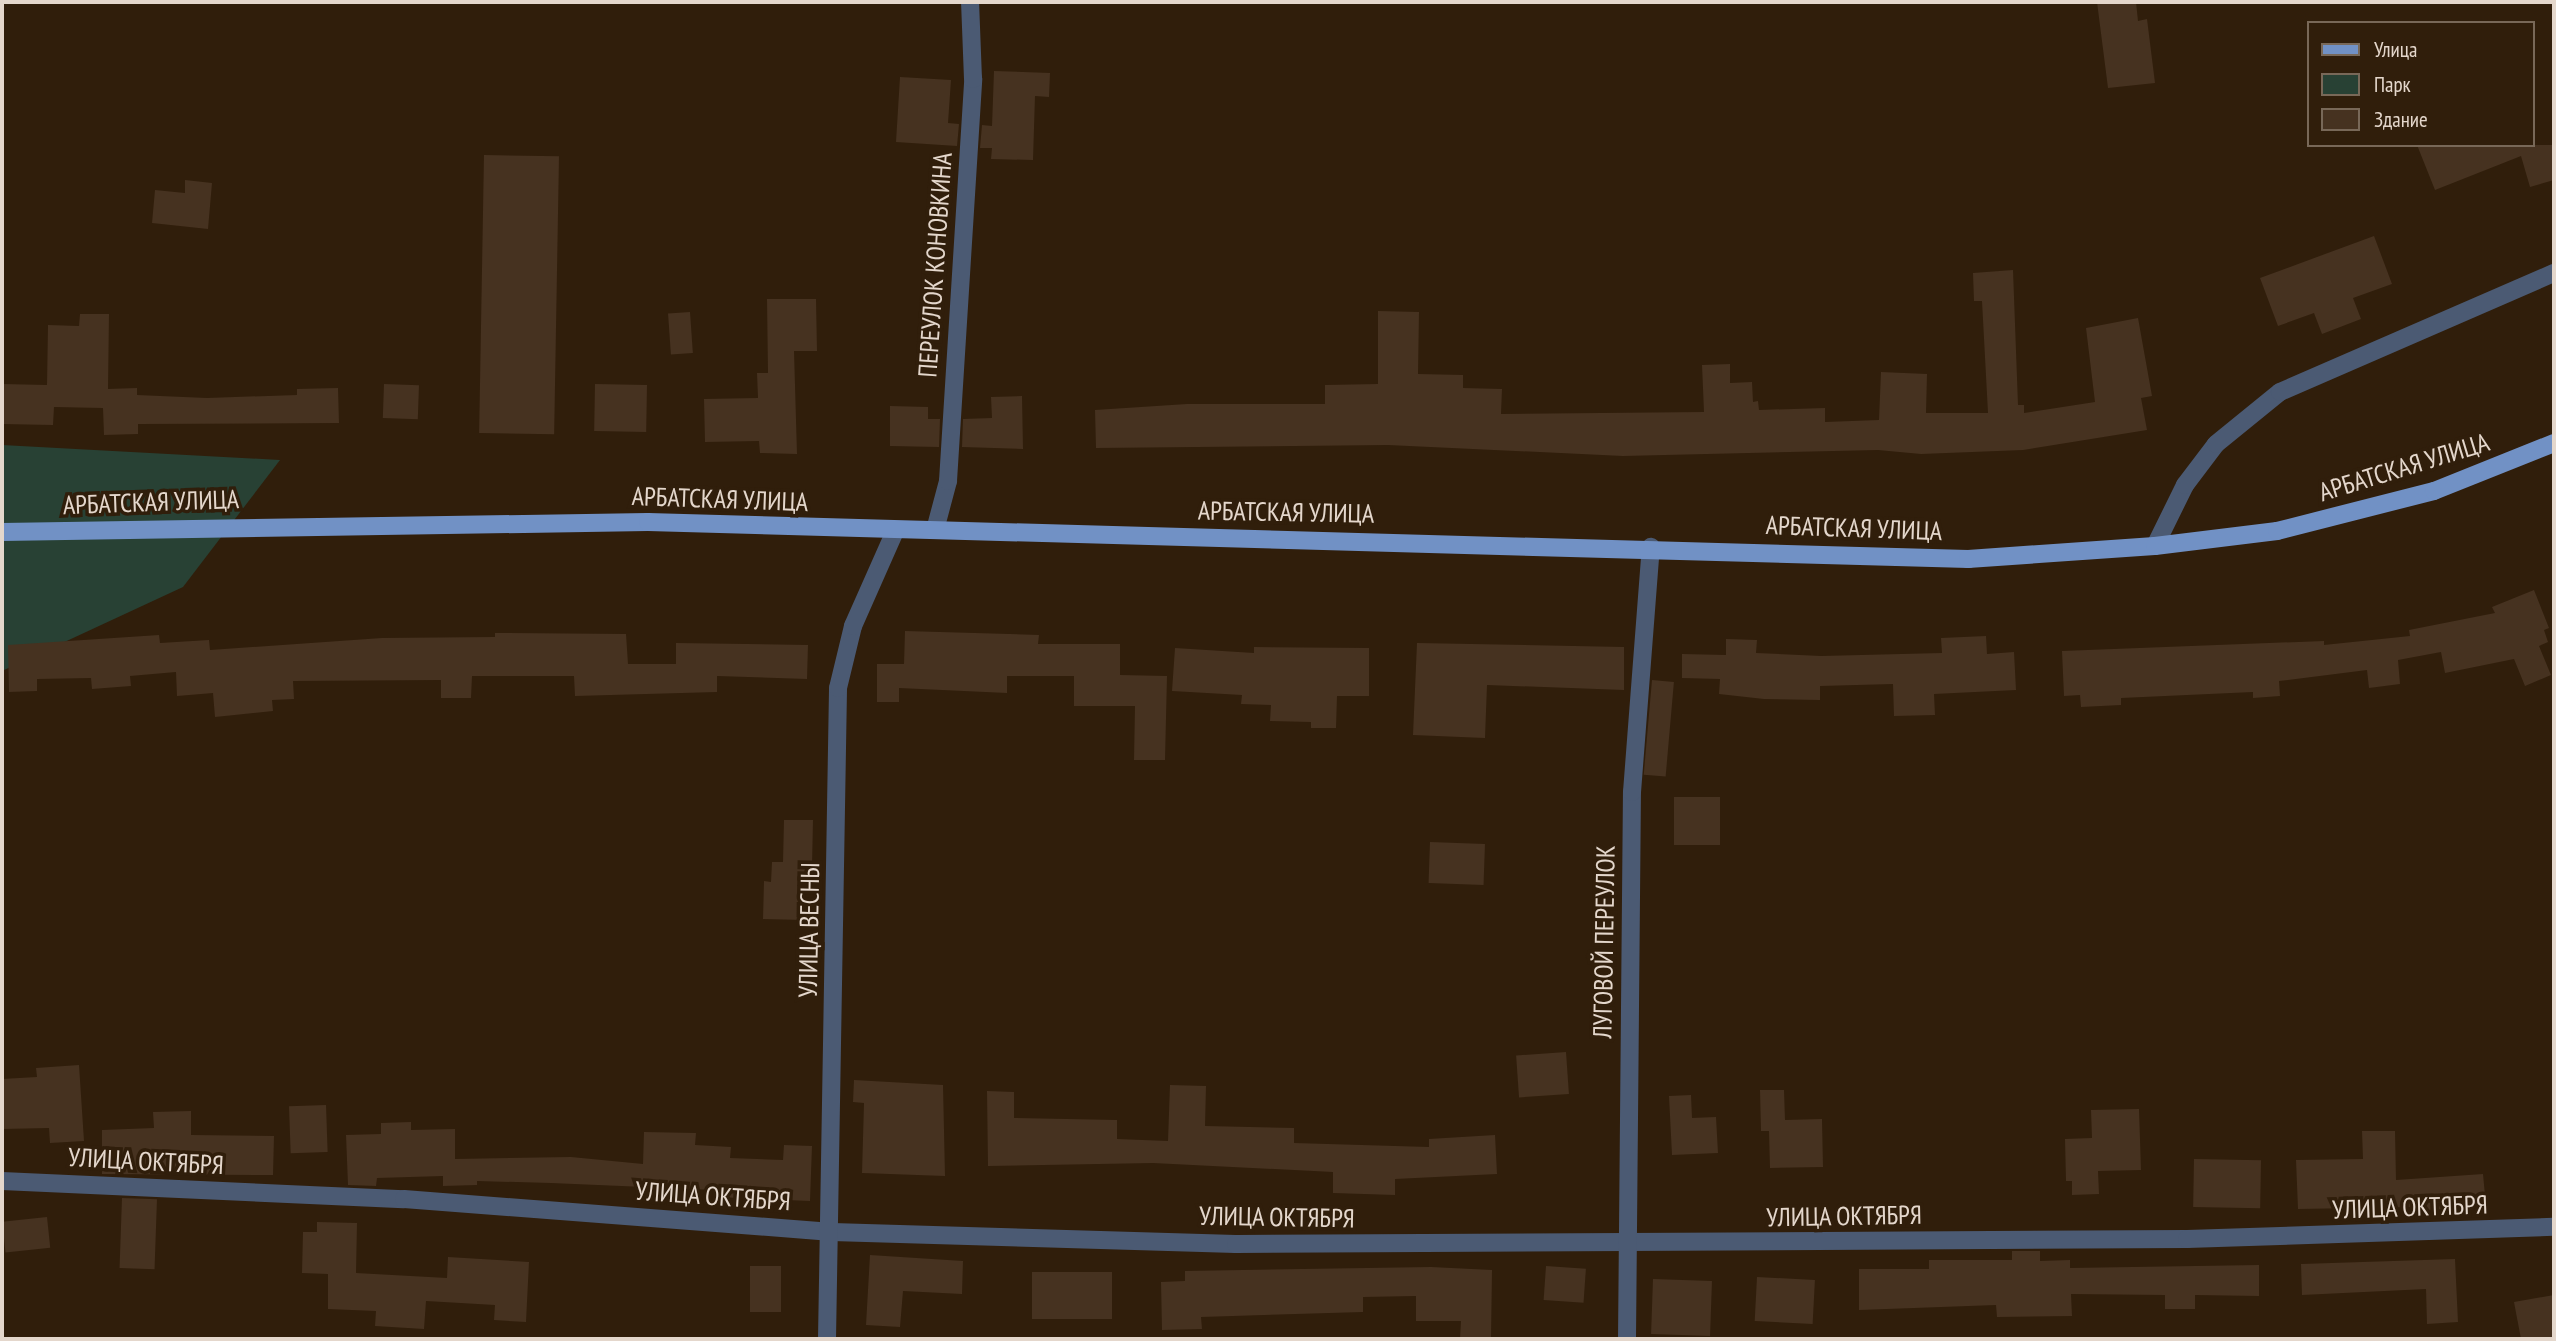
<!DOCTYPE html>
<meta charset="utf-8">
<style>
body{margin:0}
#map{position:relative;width:2556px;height:1341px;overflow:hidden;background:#301e0b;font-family:"PT Sans Narrow",sans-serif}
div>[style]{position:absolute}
.green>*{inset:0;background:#284134}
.building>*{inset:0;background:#463220;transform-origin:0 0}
.minor>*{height:18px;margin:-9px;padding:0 9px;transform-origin:9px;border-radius:9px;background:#4b5a73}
.major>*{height:18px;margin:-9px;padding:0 9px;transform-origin:9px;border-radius:9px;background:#7191c5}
span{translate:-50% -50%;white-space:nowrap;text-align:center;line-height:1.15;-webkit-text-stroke:7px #301e0b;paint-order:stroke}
.street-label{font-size:26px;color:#e4d7cc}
.frame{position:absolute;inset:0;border:4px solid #e4d7cc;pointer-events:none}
.legend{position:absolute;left:2307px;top:21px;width:228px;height:126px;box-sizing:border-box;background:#301e0b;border:2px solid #786858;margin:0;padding:9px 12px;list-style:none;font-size:21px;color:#e4d7cc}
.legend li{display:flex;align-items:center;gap:14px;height:35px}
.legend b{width:35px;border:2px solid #786858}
</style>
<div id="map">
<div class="green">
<div style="clip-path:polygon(2px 445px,280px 460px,183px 587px,2px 671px)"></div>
</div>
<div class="building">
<div style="clip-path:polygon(2097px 2px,2136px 2px,2138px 21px,2147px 19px,2155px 83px,2108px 88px)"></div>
<div style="clip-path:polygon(994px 71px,1050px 73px,1049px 97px,1035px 96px,1033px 160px,991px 159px,992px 148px,980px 148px,982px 125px,992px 126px)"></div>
<div style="clip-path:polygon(900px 77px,951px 80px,948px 123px,959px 124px,957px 146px,896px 142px)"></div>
<div style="clip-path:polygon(2417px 145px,2554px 145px,2554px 180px,2530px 187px,2521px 156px,2435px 190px)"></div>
<div style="left:484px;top:155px;width:75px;height:278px;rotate:1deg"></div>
<div style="clip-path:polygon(185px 180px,212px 183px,208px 229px,152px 223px,155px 190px,185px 193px)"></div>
<div style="clip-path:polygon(2374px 236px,2392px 284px,2353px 298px,2361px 319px,2322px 334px,2314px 313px,2278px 326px,2260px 278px)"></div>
<div style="clip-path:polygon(2013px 270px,2018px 405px,2024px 405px,2024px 413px,2095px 402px,2086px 328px,2138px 318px,2152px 396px,2141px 398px,2147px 430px,2023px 450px,1921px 454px,1878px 450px,1623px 456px,1388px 445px,1096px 448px,1095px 410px,1187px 404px,1325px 404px,1325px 385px,1378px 384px,1378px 311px,1419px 312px,1418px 374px,1463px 375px,1463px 388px,1502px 389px,1501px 414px,1704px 412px,1702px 365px,1730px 364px,1730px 383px,1752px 382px,1753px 402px,1758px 401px,1759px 410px,1825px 408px,1825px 422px,1879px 420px,1881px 372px,1927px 374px,1926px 413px,1988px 413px,1982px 301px,1974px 301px,1973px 273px)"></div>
<div style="clip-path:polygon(767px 299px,816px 299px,817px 351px,794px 351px,797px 454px,760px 453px,759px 441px,705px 442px,704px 399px,758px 398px,757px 373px,768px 373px)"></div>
<div style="left:690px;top:312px;width:41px;height:22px;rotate:86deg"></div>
<div style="clip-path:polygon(80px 314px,109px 314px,108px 389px,137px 388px,137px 395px,207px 398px,297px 395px,297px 389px,338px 388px,339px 423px,138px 424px,138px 434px,104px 435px,103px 408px,54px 407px,53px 425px,2px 424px,2px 384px,47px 385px,48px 325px,79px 326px)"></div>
<div style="left:384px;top:384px;width:35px;height:34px;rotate:2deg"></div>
<div style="left:595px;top:384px;width:52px;height:47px;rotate:1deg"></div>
<div style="clip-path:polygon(1022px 396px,1023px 449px,962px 447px,963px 419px,992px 418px,991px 397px)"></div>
<div style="clip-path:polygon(890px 406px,928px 407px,928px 419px,940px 419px,939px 447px,890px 446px)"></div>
<div style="clip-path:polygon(2534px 590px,2549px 628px,2544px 630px,2548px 642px,2539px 646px,2551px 675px,2525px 686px,2514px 659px,2445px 673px,2441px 652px,2398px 660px,2400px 684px,2369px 688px,2367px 670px,2279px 681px,2280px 696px,2253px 698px,2253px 692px,2121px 698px,2121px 705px,2081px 707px,2080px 695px,2064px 696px,2062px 651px,2324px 641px,2324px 645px,2410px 636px,2409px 630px,2495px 613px,2492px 607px)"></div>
<div style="clip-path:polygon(905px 631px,1039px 635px,1038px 644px,1120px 644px,1120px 675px,1167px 676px,1165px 760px,1134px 760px,1135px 706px,1074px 706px,1074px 676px,1007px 676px,1007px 693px,899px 688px,899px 702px,877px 702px,877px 664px,904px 664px)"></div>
<div style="clip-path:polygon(495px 633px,626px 634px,628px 664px,676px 664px,676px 643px,808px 645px,807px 679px,717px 676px,717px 692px,575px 696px,574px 676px,472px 676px,471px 698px,441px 698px,441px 680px,293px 681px,294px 699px,272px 700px,273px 711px,215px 717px,213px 693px,177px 696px,176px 672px,130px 676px,131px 686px,92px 689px,91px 678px,37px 679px,37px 691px,9px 692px,8px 645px,159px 635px,160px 643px,209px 640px,210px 650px,382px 638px,495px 637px)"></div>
<div style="clip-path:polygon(1986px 636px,1987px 654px,2014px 652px,2016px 690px,1934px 694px,1935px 715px,1894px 716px,1893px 684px,1820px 686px,1820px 700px,1764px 699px,1719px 694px,1720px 679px,1682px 678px,1682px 654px,1726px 655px,1726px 639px,1757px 640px,1756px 653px,1821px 656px,1942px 653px,1941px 638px)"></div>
<div style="clip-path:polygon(1417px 643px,1624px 647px,1624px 690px,1487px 685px,1485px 738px,1413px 735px)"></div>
<div style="clip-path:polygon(1254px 647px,1369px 648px,1369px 696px,1337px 696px,1336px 728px,1311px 728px,1311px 722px,1270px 721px,1271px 705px,1241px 704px,1242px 695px,1172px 691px,1175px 648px,1254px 653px)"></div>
<div style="left:1652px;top:680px;width:22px;height:95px;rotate:5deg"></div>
<div style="left:1720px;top:797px;width:48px;height:46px;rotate:90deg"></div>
<div style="clip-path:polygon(784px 820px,813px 820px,812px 867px,805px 866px,804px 920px,763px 919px,764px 881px,771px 882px,772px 862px,783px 862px)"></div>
<div style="left:1430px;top:842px;width:55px;height:41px;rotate:2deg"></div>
<div style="left:1566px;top:1052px;width:42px;height:50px;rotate:86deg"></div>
<div style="clip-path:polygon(79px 1065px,84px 1141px,50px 1143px,49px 1128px,2px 1129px,2px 1079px,37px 1077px,36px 1068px)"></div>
<div style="clip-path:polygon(854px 1080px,943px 1085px,945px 1176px,862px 1173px,864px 1103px,853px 1102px)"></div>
<div style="clip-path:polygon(1170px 1085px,1206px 1086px,1205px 1126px,1294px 1128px,1294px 1143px,1429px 1147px,1429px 1139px,1495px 1135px,1497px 1174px,1395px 1179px,1395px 1195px,1333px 1193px,1333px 1172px,1153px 1163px,988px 1166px,987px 1091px,1014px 1092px,1014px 1118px,1117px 1120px,1117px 1139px,1168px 1141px)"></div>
<div style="clip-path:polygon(1760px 1090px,1784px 1090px,1785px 1120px,1822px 1119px,1823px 1167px,1770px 1168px,1769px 1131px,1761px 1131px)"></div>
<div style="clip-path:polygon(1691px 1095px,1692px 1118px,1716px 1117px,1718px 1153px,1672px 1155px,1669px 1096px)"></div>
<div style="left:326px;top:1105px;width:47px;height:37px;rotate:88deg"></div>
<div style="clip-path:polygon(2139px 1109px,2141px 1170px,2098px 1171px,2099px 1194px,2072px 1195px,2072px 1181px,2066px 1181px,2065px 1139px,2092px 1138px,2091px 1110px)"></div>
<div style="clip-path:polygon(191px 1111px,191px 1135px,274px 1136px,273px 1175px,102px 1174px,102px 1130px,154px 1128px,153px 1112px)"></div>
<div style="clip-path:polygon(411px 1122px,411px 1130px,455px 1129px,455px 1159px,571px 1157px,643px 1164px,644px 1132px,696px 1133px,695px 1145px,731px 1147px,730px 1158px,783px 1160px,784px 1145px,812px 1146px,810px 1201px,715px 1197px,715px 1190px,551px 1183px,477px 1181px,477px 1185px,443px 1186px,443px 1176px,377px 1178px,376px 1186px,348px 1185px,346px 1135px,381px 1134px,381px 1123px)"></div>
<div style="clip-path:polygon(2362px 1131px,2395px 1131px,2396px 1180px,2483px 1174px,2486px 1206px,2414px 1211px,2414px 1207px,2298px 1209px,2296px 1160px,2363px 1159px)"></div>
<div style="left:2194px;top:1159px;width:67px;height:48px;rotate:1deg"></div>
<div style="left:122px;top:1198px;width:35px;height:70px;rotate:2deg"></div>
<div style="left:47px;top:1217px;width:31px;height:45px;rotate:84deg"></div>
<div style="clip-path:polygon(317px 1222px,357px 1223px,356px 1273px,447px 1278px,448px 1257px,529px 1262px,526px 1322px,494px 1320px,495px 1305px,426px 1301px,424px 1329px,375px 1326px,376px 1311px,328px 1309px,328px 1274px,302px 1273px,303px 1232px,317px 1232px)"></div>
<div style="clip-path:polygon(2012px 1251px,2040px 1251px,2040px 1261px,2070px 1260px,2070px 1268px,2259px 1265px,2259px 1296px,2195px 1295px,2195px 1309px,2165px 1309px,2165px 1295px,2071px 1294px,2072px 1316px,1997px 1317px,1996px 1305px,1859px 1310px,1859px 1269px,1929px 1269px,1929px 1260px,2012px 1260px)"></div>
<div style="clip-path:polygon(870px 1255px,963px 1261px,962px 1294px,903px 1291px,900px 1327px,866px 1325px)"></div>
<div style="clip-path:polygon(2455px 1259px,2458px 1322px,2427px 1324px,2426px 1289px,2302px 1295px,2301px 1264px)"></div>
<div style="left:750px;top:1266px;width:31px;height:46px"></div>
<div style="left:1546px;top:1266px;width:40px;height:34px;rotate:4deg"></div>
<div style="clip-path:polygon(1431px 1267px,1492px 1270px,1491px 1339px,1460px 1339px,1461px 1321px,1416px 1321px,1416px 1296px,1363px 1297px,1363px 1312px,1201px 1317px,1202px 1329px,1162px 1330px,1161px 1282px,1185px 1281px,1185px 1271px)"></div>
<div style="left:1032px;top:1272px;width:80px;height:47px"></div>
<div style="left:1757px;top:1277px;width:58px;height:44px;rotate:3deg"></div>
<div style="left:1653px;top:1279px;width:59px;height:55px;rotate:2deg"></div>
<div style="clip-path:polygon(2554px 1295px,2554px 1339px,2521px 1339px,2514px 1302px)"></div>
</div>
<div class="minor">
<div style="left:935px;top:530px;width:51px;rotate:-75.1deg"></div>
<div style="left:948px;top:481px;width:403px;rotate:-86.4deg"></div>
<div style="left:973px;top:79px;width:77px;rotate:-92.2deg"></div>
<div style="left:2155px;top:546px;width:68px;rotate:-63.8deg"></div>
<div style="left:2185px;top:485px;width:51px;rotate:-52.9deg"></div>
<div style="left:2216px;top:444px;width:82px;rotate:-39.1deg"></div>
<div style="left:2280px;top:392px;width:299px;rotate:-23.5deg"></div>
<div style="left:2px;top:1181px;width:402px;rotate:2.6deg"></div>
<div style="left:404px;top:1199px;width:429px;rotate:4.4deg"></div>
<div style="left:832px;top:1232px;width:404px;rotate:1.7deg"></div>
<div style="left:1236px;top:1244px;width:951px;rotate:-0.3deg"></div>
<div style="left:2187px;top:1239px;width:367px;rotate:-1.9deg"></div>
<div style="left:827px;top:1339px;width:651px;rotate:-89.03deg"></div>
<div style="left:838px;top:688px;width:64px;rotate:-76.4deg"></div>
<div style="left:853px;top:626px;width:104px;rotate:-66.1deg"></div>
<div style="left:1627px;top:1339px;width:547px;rotate:-89.48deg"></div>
<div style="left:1632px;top:792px;width:246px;rotate:-85.6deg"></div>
</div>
<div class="major">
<div style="left:2px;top:532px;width:646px;rotate:-0.89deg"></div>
<div style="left:648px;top:522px;width:1321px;rotate:1.61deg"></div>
<div style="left:1968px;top:559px;width:187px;rotate:-4deg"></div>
<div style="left:2155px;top:546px;width:123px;rotate:-7deg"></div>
<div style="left:2277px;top:531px;width:162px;rotate:-14.3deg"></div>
<div style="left:2434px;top:491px;width:129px;rotate:-21.8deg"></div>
</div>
<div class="street-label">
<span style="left:935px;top:265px;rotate:-86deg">ПЕРЕУЛОК КОНОВКИНА</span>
<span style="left:2404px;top:467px;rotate:-17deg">АРБАТСКАЯ УЛИЦА</span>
<span style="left:720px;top:499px;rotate:2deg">АРБАТСКАЯ УЛИЦА</span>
<span style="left:151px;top:502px;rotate:-2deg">АРБАТСКАЯ УЛИЦА</span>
<span style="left:1286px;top:512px;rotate:1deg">АРБАТСКАЯ УЛИЦА</span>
<span style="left:1854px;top:528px;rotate:2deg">АРБАТСКАЯ УЛИЦА</span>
<span style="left:809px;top:930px;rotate:-89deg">УЛИЦА ВЕСНЫ</span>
<span style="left:1604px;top:942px;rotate:-89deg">ЛУГОВОЙ ПЕРЕУЛОК</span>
<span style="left:146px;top:1161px;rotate:3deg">УЛИЦА ОКТЯБРЯ</span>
<span style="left:713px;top:1196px;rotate:4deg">УЛИЦА ОКТЯБРЯ</span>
<span style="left:2410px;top:1207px;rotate:-2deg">УЛИЦА ОКТЯБРЯ</span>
<span style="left:1844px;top:1216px;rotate:-1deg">УЛИЦА ОКТЯБРЯ</span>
<span style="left:1277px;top:1217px;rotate:1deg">УЛИЦА ОКТЯБРЯ</span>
</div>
<div class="frame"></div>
<ul class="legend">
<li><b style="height:9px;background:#7191c5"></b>Улица</li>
<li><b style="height:19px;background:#284134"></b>Парк</li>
<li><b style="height:19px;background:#463220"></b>Здание</li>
</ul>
</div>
